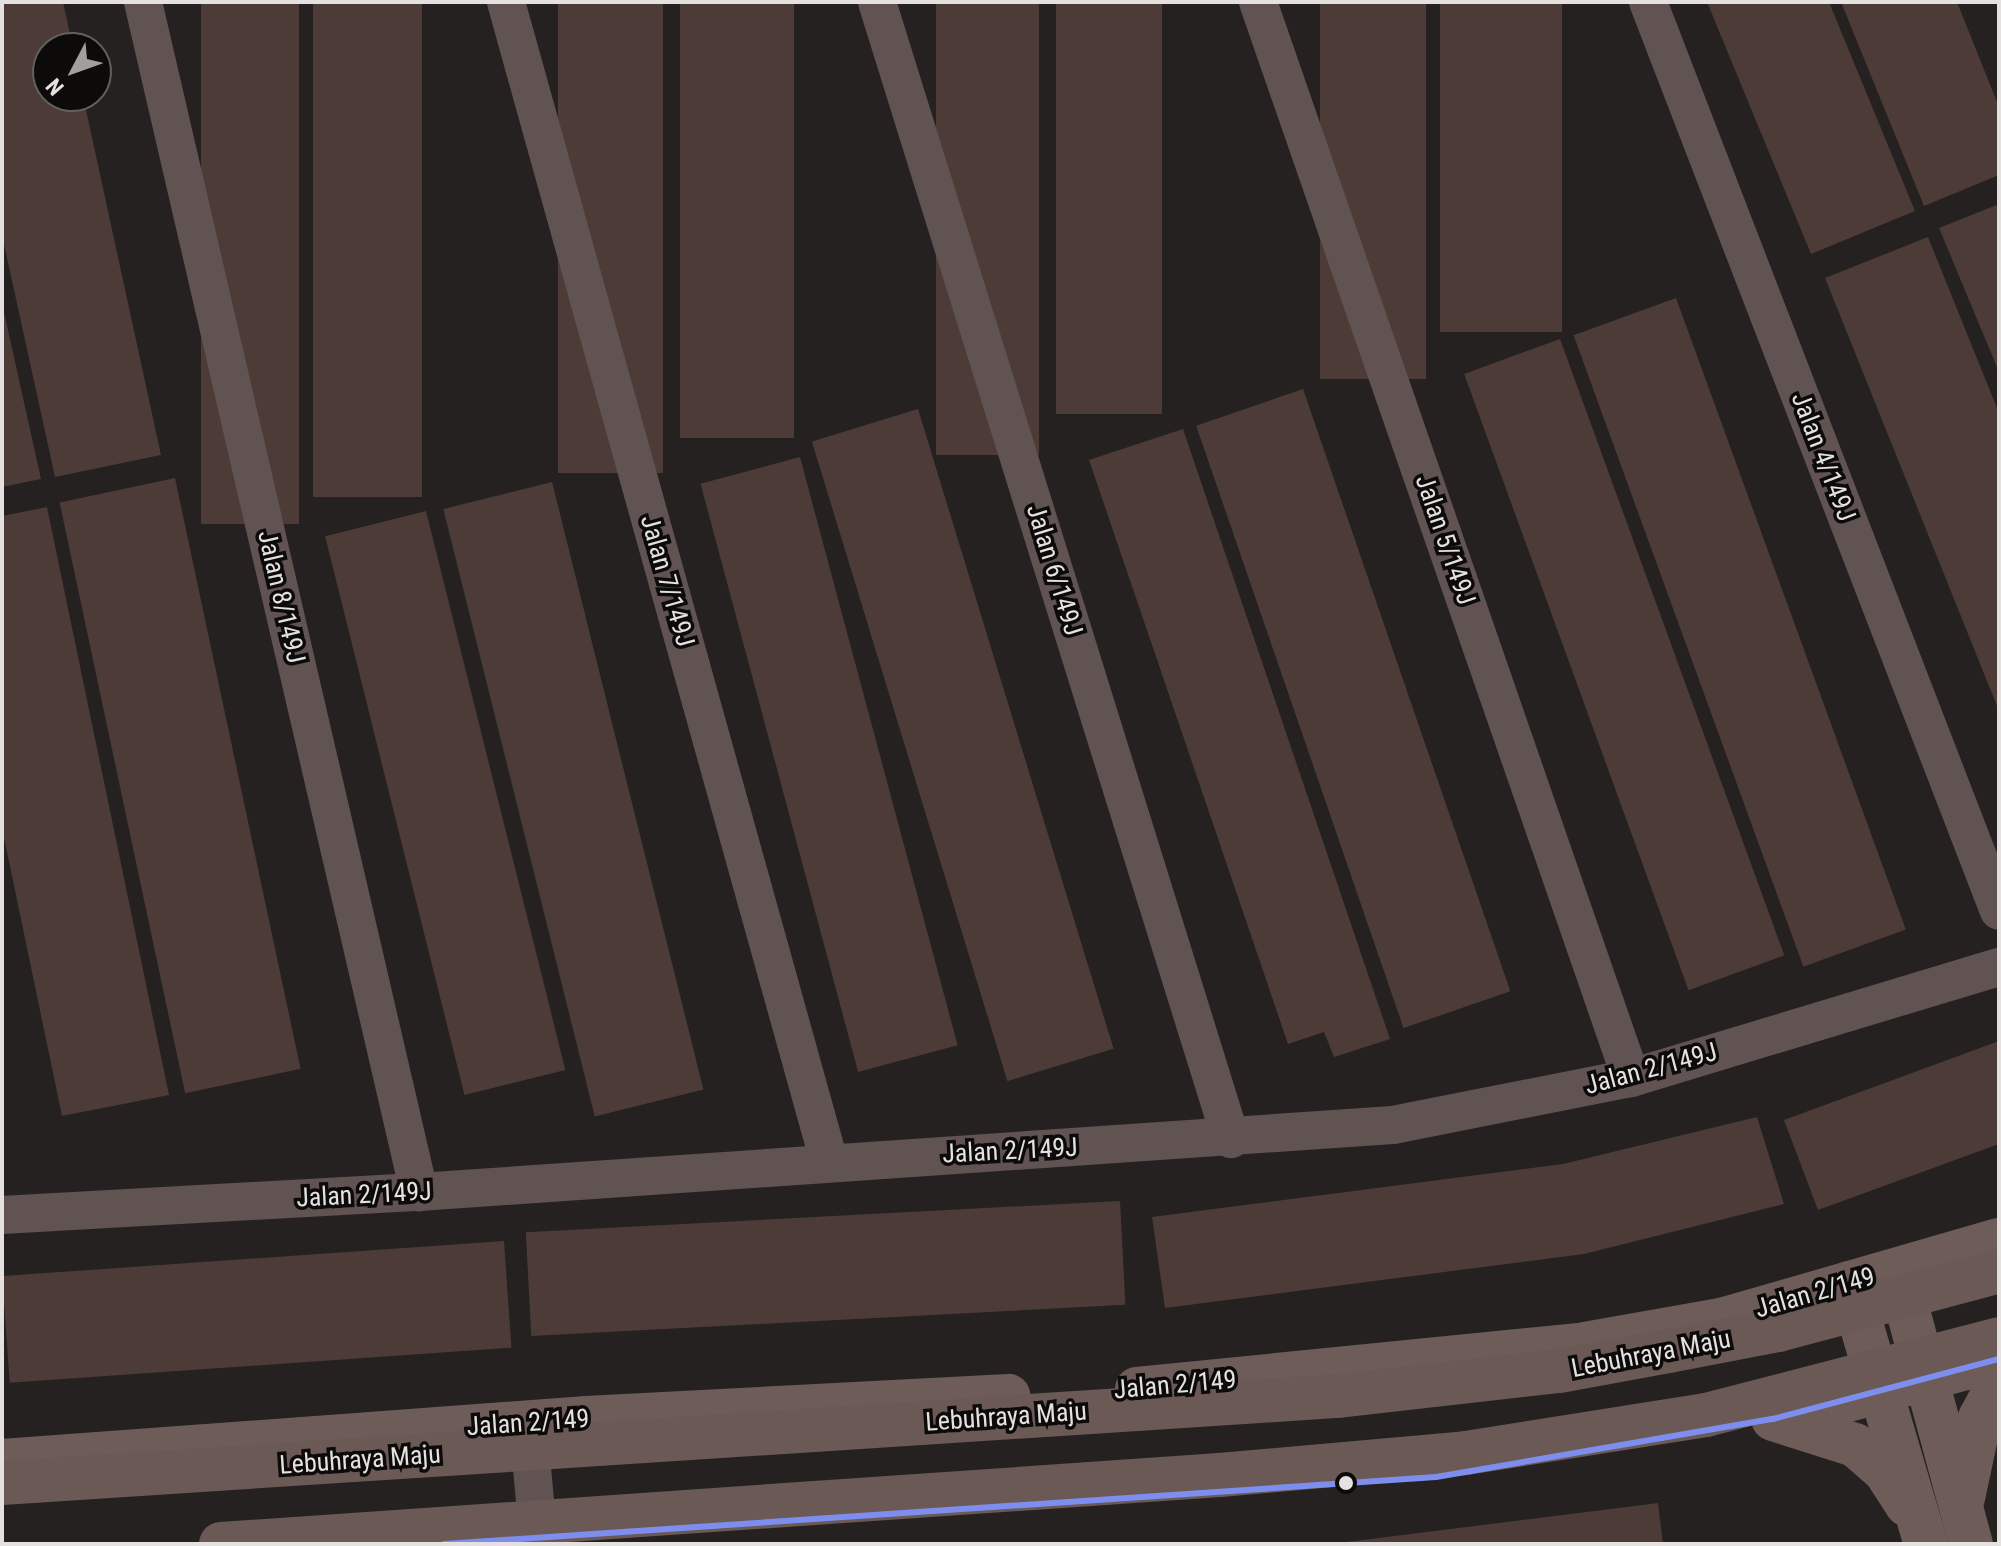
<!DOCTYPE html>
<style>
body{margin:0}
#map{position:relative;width:2001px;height:1546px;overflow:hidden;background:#242120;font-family:"Roboto Condensed",sans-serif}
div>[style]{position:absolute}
.building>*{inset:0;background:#4c3b36;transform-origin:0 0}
.minor>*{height:38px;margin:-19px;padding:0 19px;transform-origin:19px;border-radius:19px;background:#605351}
.major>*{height:44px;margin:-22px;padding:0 22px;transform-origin:22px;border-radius:22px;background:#6e5c58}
.highway>*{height:44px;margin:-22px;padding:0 22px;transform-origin:22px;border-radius:22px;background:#6a5955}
.bus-1>*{height:6px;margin:-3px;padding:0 3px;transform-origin:3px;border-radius:3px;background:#7d8eee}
.dots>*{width:22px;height:22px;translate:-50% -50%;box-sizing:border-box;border:4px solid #0c0b0a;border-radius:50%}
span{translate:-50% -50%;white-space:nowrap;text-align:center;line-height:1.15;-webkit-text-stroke:7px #0c0b0a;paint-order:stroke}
.street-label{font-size:26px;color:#e4e1e0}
.frame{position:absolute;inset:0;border:4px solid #e4e1e0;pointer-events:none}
.north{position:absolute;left:32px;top:32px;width:80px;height:80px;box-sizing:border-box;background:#0c0b0a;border:2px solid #626160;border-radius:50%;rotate:229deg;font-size:22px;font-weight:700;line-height:32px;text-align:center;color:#e4e1e0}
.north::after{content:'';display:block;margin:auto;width:28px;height:36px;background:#a19e9d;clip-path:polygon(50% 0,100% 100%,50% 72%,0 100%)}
</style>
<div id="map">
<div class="building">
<div style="clip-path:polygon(2px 2px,63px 2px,73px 48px,48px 48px,48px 96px,83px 96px,161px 455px,55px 477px,2px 235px)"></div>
<div style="left:201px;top:2px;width:98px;height:522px"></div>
<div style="left:313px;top:2px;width:109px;height:495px"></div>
<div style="left:558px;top:2px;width:105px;height:471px"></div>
<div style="left:680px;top:2px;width:114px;height:436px"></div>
<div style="left:936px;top:2px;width:103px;height:453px"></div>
<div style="left:1056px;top:2px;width:106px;height:412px"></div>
<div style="left:1320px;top:2px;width:106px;height:377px"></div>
<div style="left:1440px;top:2px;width:122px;height:330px"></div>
<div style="clip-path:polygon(1707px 2px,1829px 2px,1915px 211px,1811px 254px)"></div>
<div style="clip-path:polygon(1841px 2px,1957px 2px,1999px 107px,1999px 175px,1924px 206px)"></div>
<div style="clip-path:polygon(1999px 204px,1999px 372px,1939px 228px)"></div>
<div style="clip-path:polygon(1928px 237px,1999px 413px,1999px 711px,1825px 278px)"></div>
<div style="left:1676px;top:298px;width:672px;height:109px;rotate:70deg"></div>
<div style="clip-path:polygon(2px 303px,41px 479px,2px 487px)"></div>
<div style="left:1560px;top:339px;width:656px;height:102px;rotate:70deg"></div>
<div style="left:1303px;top:389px;width:637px;height:113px;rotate:71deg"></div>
<div style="left:918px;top:409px;width:669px;height:111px;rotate:73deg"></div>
<div style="clip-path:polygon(1183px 429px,1390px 1039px,1334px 1057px,1324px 1032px,1288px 1044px,1089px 460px)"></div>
<div style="left:800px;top:457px;width:609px;height:103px;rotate:75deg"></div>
<div style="left:175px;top:478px;width:604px;height:118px;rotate:78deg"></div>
<div style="left:552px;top:482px;width:626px;height:112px;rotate:76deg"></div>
<div style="clip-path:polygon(47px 507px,169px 1095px,62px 1116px,2px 828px,2px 516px)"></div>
<div style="left:426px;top:511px;width:576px;height:104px;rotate:76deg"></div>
<div style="clip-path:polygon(1999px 1041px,1999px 1144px,1818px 1210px,1784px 1120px)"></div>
<div style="clip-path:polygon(1757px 1117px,1784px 1204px,1584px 1254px,1165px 1308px,1152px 1217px,1563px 1164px)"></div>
<div style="left:1120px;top:1201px;width:104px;height:595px;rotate:87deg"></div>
<div style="left:504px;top:1241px;width:107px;height:503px;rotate:86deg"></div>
<div style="clip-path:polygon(1658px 1503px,1663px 1544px,1346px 1544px,1346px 1542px)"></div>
</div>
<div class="minor">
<div style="left:143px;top:2px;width:1222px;rotate:76.94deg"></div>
<div style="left:506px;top:2px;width:1203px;rotate:74.43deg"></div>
<div style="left:877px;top:2px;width:1191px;rotate:72.71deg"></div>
<div style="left:1258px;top:2px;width:1139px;rotate:70.88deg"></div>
<div style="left:1648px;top:2px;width:974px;rotate:68.89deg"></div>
<div style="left:2px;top:1215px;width:418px;rotate:-3.2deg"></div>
<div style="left:419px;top:1192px;width:976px;rotate:-3.94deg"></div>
<div style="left:1393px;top:1125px;width:243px;rotate:-11.2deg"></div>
<div style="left:1631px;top:1078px;width:384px;rotate:-16.8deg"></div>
<div style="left:528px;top:1424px;width:121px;rotate:84.8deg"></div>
</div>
<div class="major">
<div style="left:1897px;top:1270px;width:284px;rotate:74.9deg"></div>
<div style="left:1849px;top:1283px;width:272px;rotate:73.6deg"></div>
<div style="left:1137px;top:1389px;width:450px;rotate:-5.7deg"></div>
<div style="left:1585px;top:1344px;width:142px;rotate:-10.1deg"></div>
<div style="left:1725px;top:1319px;width:285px;rotate:-16.1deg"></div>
<div style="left:1837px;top:1403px;width:168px;rotate:-15.2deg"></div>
<div style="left:1773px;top:1419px;width:86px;rotate:17.6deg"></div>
<div style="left:1855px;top:1445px;width:40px;rotate:41deg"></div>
<div style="left:1885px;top:1471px;width:40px;rotate:57.1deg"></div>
<div style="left:2px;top:1461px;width:586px;rotate:-4.21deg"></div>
<div style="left:586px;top:1418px;width:423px;rotate:-3deg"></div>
<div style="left:1963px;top:1498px;width:82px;rotate:-78deg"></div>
<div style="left:1980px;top:1418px;width:40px;rotate:-62deg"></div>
</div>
<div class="highway">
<div style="left:2px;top:1483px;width:1339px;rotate:-3.73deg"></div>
<div style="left:1338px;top:1396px;width:222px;rotate:-6.5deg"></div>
<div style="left:1559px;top:1371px;width:112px;rotate:-10.3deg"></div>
<div style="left:1669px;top:1351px;width:111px;rotate:-10.9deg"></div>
<div style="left:1778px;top:1330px;width:229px;rotate:-14.9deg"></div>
<div style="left:221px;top:1544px;width:1001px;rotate:-3.95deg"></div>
<div style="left:1220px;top:1475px;width:247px;rotate:-5.1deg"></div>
<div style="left:1466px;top:1453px;width:243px;rotate:-9deg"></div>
<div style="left:1706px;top:1415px;width:303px;rotate:-14.5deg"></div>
</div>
<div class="bus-1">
<div style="left:444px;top:1544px;width:994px;rotate:-3.86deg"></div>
<div style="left:1436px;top:1477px;width:342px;rotate:-9.8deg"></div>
<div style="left:1773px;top:1419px;width:234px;rotate:-14.9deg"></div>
</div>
<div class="dots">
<div style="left:1346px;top:1483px;background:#e4e1e0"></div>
</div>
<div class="street-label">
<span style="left:1823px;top:457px;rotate:69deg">Jalan 4/149J</span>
<span style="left:1445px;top:540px;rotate:71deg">Jalan 5/149J</span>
<span style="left:1054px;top:570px;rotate:73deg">Jalan 6/149J</span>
<span style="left:667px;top:581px;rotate:74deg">Jalan 7/149J</span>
<span style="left:281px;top:597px;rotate:77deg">Jalan 8/149J</span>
<span style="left:1651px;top:1069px;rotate:-15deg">Jalan 2/149J</span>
<span style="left:1010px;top:1151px;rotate:-3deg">Jalan 2/149J</span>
<span style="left:364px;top:1195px;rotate:-3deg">Jalan 2/149J</span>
<span style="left:1815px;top:1293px;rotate:-16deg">Jalan 2/149</span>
<span style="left:1651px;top:1354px;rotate:-11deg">Lebuhraya Maju</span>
<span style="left:1175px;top:1385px;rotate:-5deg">Jalan 2/149</span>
<span style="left:1006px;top:1417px;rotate:-4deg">Lebuhraya Maju</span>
<span style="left:528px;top:1423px;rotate:-4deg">Jalan 2/149</span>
<span style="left:360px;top:1460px;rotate:-4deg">Lebuhraya Maju</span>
</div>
<div class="frame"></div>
<div class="north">N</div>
</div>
